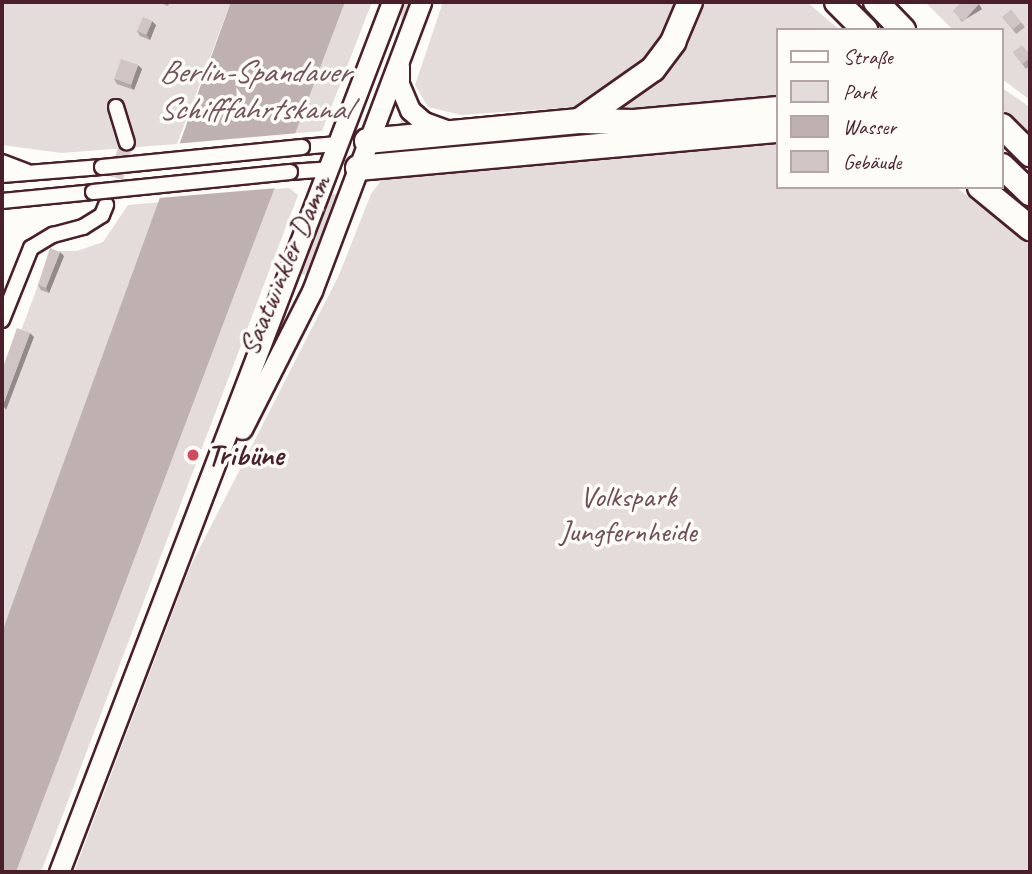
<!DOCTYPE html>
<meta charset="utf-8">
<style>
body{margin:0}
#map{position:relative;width:1032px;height:874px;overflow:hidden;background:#fdfcf7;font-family:Caveat,sans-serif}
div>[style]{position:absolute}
.green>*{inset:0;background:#e3dcda;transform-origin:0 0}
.water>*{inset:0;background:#c0b1b1}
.pier>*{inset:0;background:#fdfcf7}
.minor-tunnel>*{height:14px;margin-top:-7px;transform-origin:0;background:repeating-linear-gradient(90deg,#d9d0ce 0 14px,transparent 0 21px)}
.roads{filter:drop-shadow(2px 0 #4a1f2b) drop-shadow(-2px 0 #4a1f2b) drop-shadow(0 2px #4a1f2b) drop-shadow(0 -2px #4a1f2b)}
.minor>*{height:14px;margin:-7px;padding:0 7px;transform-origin:7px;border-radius:7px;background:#fdfcf7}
.secondary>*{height:19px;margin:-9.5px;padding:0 9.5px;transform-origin:9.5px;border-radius:9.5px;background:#fdfcf7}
.motorway>*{height:24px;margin:-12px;padding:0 12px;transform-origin:12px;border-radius:12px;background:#fdfcf7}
.bridges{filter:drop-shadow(2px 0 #4a1f2b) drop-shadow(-2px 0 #4a1f2b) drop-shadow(0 2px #4a1f2b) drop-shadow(0 -2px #4a1f2b)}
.minor-bridge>*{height:14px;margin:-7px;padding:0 7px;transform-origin:7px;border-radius:7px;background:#fdfcf7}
.wall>*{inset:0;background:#b3a9a9;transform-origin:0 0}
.shaded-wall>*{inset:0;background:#928a89;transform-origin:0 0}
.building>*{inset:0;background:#d0c5c4;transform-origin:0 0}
.dots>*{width:19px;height:19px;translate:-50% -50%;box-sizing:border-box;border:4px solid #fdfcf7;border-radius:50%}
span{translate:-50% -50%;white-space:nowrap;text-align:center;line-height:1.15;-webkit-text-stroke:7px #fdfcf7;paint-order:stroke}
.street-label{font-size:30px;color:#4a1f2b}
.poi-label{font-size:30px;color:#4a1f2b;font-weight:700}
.left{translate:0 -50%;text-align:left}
.park-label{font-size:30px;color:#704e57}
.water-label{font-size:32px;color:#73525a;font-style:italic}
.frame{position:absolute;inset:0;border:4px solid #4a1f2b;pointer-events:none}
.legend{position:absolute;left:776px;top:28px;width:228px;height:161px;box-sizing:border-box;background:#fdfcf7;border:2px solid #b5a4a5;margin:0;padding:9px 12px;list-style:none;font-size:21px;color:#4a1f2b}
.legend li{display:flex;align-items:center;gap:14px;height:35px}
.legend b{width:35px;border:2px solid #b5a4a5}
</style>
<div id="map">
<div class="green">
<div style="clip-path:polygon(2px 2px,231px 2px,177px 144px,61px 153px,2px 145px)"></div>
<div style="clip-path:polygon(345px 2px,372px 2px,322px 131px,296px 133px,275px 189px,289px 188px,298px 195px,41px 872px,16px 872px)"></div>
<div style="left:401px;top:2px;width:10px;height:124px"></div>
<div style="clip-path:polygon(443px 2px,807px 2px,840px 30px,778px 30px,778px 101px,617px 114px,607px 94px,575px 107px,461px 115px,428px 107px,415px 85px)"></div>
<div style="clip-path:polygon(925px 2px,1030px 2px,1030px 100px,1002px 79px,1002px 30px,953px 30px)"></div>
<div style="clip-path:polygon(1002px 88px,1030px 107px,1030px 136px,1002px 109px)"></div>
<div style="clip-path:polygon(778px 140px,778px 187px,956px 187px,1030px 246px,1030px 872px,74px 872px,190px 567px,339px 275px,371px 194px,386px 174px)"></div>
<div style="clip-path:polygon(338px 194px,307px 275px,306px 276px,298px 272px,328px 195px)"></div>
<div style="clip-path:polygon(161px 202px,2px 632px,2px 381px,51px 251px,77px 251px,103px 242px,128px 205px)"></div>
</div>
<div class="water">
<div style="clip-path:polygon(231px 2px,345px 2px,16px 872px,2px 872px,2px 632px)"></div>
</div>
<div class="pier">
<div style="clip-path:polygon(299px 133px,278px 188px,159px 198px,174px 144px)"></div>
</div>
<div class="minor-tunnel">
<div style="left:110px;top:198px;width:59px;rotate:-73.1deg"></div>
</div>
<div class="roads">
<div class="minor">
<div style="left:116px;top:107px;width:37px;rotate:73deg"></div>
<div style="left:302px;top:147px;width:36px;rotate:-5deg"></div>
<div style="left:2px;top:162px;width:26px;rotate:21deg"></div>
<div style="left:290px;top:172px;width:39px;rotate:-4deg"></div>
<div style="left:2px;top:175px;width:100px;rotate:-4.6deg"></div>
<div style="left:2px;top:201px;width:91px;rotate:-5.6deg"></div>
<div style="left:2px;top:320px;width:78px;rotate:-68.1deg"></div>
<div style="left:31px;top:248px;width:26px;rotate:-31deg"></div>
<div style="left:53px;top:235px;width:31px;rotate:-15deg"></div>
<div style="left:83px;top:227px;width:22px;rotate:-32deg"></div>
<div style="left:102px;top:215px;width:11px;rotate:-68deg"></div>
</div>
<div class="secondary">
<div style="left:399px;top:66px;width:18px;rotate:90deg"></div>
<div style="left:399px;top:84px;width:28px;rotate:67deg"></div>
<div style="left:410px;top:110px;width:18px;rotate:41deg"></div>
<div style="left:424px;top:122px;width:27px;rotate:20deg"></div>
<div style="left:242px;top:429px;width:155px;rotate:-63.1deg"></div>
<div style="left:312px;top:291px;width:309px;rotate:-69.3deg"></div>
<div style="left:59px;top:872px;width:932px;rotate:-69.06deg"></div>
</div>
<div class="motorway">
<div style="left:837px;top:2px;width:40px;rotate:45deg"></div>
<div style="left:876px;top:2px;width:39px;rotate:46deg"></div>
<div style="left:579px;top:121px;width:90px;rotate:-35.1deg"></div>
<div style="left:653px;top:69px;width:34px;rotate:-53deg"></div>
<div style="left:673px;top:42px;width:43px;rotate:-67deg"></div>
<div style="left:1002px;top:126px;width:40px;rotate:45deg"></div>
<div style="left:367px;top:141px;width:213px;rotate:-5.4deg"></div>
<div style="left:579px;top:121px;width:55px;rotate:1deg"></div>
<div style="left:634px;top:122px;width:145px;rotate:-5.2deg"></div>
<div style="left:1002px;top:166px;width:39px;rotate:44deg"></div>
<div style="left:358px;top:168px;width:422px;rotate:-5.2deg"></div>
<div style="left:980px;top:187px;width:65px;rotate:39.4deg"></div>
</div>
</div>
<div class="bridges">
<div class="minor-bridge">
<div style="left:102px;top:167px;width:201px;rotate:-5.7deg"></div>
<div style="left:93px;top:192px;width:198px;rotate:-5.8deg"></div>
</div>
</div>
<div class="wall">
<div style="clip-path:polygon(157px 2px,170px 2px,168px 6px)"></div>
<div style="left:1011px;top:10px;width:22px;height:11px;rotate:51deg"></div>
<div style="clip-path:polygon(156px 25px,150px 40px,140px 36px,137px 31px)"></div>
<div style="clip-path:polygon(1013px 52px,1030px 55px,1030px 65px,1026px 69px)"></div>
<div style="clip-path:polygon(142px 69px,134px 90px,117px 84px,114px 79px)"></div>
<div style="clip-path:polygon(64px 256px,49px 293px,41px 290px,38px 285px)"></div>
</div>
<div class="shaded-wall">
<div style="left:979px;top:4px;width:6px;height:24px;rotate:59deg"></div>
<div style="clip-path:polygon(152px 21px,156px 25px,150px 40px,147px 35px)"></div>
<div style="clip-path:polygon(138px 65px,142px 69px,134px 90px,131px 86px)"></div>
<div style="clip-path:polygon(60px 252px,64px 256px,49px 293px,46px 288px)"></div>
<div style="clip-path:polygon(30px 333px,34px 337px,6px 410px,3px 405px)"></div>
</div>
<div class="building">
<div style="clip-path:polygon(961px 2px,977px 2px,979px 4px,963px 22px,953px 11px)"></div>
<div style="left:1011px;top:10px;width:16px;height:11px;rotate:50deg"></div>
<div style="left:143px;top:17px;width:10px;height:15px;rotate:24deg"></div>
<div style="clip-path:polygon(1022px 45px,1030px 55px,1030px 58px,1022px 64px,1013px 52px)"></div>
<div style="left:121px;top:59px;width:18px;height:21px;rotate:19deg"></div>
<div style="clip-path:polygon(50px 248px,60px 252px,46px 288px,38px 285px)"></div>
<div style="clip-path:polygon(17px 328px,30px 333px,3px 405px,2px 404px,2px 370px)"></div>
</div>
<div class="dots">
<div style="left:193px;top:455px;background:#d1495b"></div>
</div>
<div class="street-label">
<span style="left:284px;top:265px;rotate:-67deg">Saatwinkler Damm</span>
</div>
<div class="poi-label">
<span class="left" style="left:207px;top:455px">Tribüne</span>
</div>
<div class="park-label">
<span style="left:628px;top:513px">Volkspark<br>Jungfernheide</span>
</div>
<div class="water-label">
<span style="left:254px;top:91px">Berlin-Spandauer<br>Schifffahrtskanal</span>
</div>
<div class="frame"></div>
<ul class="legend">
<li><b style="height:9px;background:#fdfcf7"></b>Straße</li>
<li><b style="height:19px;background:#e3dcda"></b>Park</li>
<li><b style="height:19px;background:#c0b1b1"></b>Wasser</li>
<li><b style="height:19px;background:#d0c5c4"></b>Gebäude</li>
</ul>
</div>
